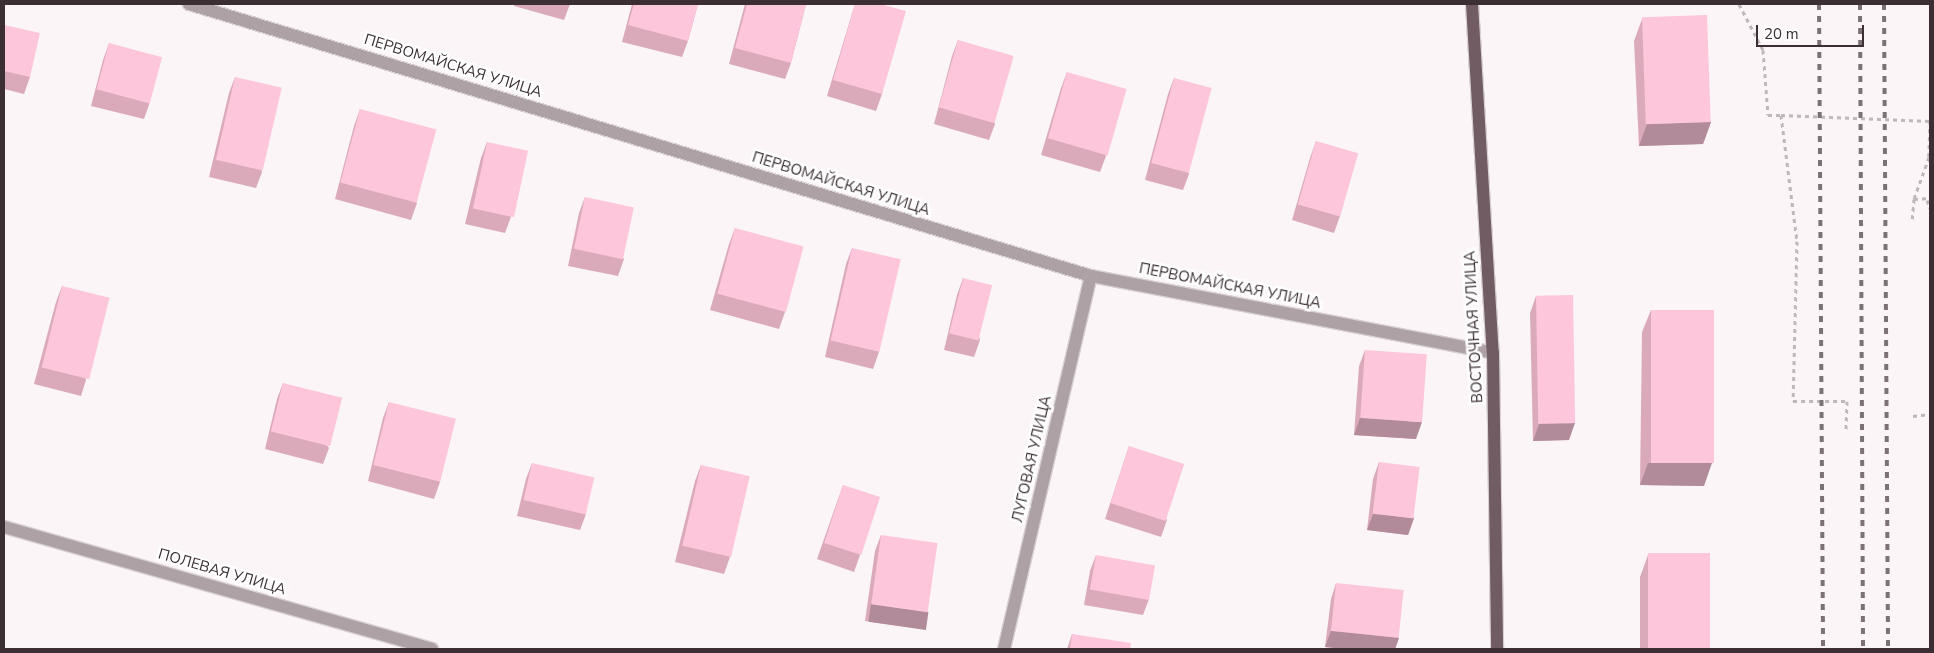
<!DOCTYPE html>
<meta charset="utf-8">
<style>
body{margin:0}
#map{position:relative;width:1934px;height:653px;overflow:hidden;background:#fbf5f7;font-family:"Nunito Sans",sans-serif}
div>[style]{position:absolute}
.path>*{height:3px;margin-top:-1.5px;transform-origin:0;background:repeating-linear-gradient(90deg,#bfb7b9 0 4px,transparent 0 8px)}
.roads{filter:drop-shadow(1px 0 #d8d1d4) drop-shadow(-1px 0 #d8d1d4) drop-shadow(0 1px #d8d1d4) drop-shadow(0 -1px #d8d1d4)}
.minor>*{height:12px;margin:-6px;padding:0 6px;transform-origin:6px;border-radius:6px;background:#aea1a6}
.major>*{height:12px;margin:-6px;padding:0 6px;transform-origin:6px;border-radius:6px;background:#725c64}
.rail>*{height:4px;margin-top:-2px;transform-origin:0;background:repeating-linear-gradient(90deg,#7c7276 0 6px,transparent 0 12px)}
.wall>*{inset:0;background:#daaabb}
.shaded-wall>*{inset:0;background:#b18b99;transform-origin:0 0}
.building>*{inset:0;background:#fdc6da;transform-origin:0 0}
span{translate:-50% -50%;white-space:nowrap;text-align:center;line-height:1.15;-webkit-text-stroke:5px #fff;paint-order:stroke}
.street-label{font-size:15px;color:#3b2f33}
.frame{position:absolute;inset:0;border:5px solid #3b2f33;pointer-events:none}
.scale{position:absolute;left:1756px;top:25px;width:108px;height:22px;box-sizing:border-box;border:2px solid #3b2f33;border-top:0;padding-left:6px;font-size:15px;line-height:18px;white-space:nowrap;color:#3b2f33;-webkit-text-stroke:4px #fff;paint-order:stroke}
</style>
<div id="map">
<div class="path">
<div style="left:1739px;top:4px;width:52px;rotate:62.4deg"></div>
<div style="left:1763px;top:50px;width:65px;rotate:85.6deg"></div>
<div style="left:1768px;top:115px;width:13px"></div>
<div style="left:1781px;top:115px;width:127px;rotate:82.8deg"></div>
<div style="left:1797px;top:241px;width:160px;rotate:91.4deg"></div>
<div style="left:1793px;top:401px;width:54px"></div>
<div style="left:1847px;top:401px;width:31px;rotate:92deg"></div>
<div style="left:1781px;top:115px;width:149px;rotate:2.3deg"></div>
<div style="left:1930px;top:121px;width:36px;rotate:92deg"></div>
<div style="left:1929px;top:157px;width:45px;rotate:109.7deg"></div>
<div style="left:1914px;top:199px;width:21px;rotate:95deg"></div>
<div style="left:1914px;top:199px;width:16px;rotate:-4deg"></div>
<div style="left:1927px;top:200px;width:9px;rotate:69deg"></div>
<div style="left:1913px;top:416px;width:17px;rotate:-7deg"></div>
</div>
<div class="roads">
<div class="minor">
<div style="left:189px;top:4px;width:942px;rotate:16.78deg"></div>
<div style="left:1091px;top:276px;width:409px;rotate:10.8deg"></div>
<div style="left:4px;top:527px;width:445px;rotate:15.9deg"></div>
<div style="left:1004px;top:649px;width:383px;rotate:-76.9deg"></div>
</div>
<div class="major">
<div style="left:1472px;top:4px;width:350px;rotate:86.6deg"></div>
<div style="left:1493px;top:353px;width:296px;rotate:89.2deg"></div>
</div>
</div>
<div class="rail">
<div style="left:1819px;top:4px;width:645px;rotate:89.64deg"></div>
<div style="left:1860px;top:4px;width:645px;rotate:89.73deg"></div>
<div style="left:1884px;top:4px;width:645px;rotate:89.64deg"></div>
</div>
<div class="wall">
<div style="clip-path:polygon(514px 4px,570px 4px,564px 20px,514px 6px)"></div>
<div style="clip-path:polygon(632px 4px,698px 4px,688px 41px,682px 57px,622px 42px)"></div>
<div style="clip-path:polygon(745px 4px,806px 4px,791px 63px,785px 79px,729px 64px)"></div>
<div style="clip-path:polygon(855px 4px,880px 4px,882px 94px,876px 111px,827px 96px)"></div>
<div style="clip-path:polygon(1642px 19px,1711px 122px,1703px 144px,1639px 146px,1634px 41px)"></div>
<div style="clip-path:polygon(4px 25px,30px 77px,24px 94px,4px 89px)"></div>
<div style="clip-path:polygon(958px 40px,995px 124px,989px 140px,934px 124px,952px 56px)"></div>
<div style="clip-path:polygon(109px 43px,150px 102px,144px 119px,91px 106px,103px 60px)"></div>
<div style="clip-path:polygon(1067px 72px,1106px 156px,1100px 172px,1041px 155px,1061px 88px)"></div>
<div style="clip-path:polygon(235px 77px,262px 172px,256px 188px,209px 177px,229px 93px)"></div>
<div style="clip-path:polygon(1174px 78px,1189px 174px,1183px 190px,1145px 180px,1168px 94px)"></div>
<div style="clip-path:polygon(360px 109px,417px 203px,411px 220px,335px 199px,354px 126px)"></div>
<div style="clip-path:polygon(1316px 141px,1340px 216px,1334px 233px,1292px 220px,1310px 158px)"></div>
<div style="clip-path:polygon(487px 142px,511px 217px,505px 233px,465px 224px,481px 158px)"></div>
<div style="clip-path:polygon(585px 197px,624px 259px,618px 276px,568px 266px,579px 213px)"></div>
<div style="clip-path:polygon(735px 228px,785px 312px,779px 329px,710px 310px,729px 244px)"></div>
<div style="clip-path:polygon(852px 248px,879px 352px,873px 369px,825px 357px,846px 264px)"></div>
<div style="clip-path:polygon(963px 278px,980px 340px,974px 357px,944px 350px,957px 295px)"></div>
<div style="clip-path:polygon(62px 286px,86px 380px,81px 396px,34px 384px,56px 302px)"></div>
<div style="clip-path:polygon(1536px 296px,1569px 440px,1533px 441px,1530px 313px)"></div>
<div style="clip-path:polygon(1651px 310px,1704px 486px,1640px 485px,1642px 332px)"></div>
<div style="clip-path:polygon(1365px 350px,1416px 439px,1354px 435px,1359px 366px)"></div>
<div style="clip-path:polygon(283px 383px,329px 448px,323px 464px,265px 449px,277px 399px)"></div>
<div style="clip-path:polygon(389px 402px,440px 482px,434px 499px,368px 481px,383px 418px)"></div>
<div style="clip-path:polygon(1129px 446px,1167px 520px,1161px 537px,1105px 519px)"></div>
<div style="clip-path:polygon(1379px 462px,1414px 518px,1408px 535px,1367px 530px,1373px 479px)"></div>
<div style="clip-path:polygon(532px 463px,586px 514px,580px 530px,517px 516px,526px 479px)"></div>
<div style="clip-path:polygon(701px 465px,730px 557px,724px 574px,675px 562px,695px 481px)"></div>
<div style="clip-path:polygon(843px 485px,860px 555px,854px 572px,817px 559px)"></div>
<div style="clip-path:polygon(881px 535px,928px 612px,922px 629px,865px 621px,875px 551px)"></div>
<div style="clip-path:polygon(1096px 555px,1149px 599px,1143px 615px,1084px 605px,1090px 571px)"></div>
<div style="clip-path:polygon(1648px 555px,1710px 649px,1640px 649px,1640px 577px)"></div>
<div style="clip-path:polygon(1336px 583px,1399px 638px,1395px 649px,1345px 649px,1325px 647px,1331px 599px)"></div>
<div style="clip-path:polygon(1072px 634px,1130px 649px,1067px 649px)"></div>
</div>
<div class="shaded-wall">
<div style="clip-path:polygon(1711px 122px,1703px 144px,1639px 146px,1647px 124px)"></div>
<div style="clip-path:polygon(1360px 418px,1422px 422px,1416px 439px,1354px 435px)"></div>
<div style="clip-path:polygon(1575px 423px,1569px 440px,1533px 441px,1539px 424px)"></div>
<div style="clip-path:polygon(1648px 463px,1712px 463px,1704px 486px,1640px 485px)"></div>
<div style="clip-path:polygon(1373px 514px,1414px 518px,1408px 535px,1367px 530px)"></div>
<div style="left:871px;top:604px;width:58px;height:18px;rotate:8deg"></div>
<div style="clip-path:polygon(1331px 631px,1399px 638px,1395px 649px,1345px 649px,1325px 647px)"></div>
</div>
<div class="building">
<div style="clip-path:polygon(634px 4px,698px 4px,688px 41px,628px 25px)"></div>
<div style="clip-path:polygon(747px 4px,806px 4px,791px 63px,735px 48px)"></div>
<div style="clip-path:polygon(855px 4px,880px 4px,906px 11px,882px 94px,833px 80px)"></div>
<div style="left:1707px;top:15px;width:107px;height:65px;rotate:88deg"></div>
<div style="clip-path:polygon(4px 25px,40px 33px,30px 77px,4px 71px)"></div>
<div style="left:958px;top:40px;width:58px;height:70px;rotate:16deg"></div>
<div style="left:109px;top:43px;width:55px;height:48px;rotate:15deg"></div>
<div style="left:1067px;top:72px;width:62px;height:69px;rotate:16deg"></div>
<div style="left:235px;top:77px;width:48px;height:85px;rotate:13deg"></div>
<div style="left:1174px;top:78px;width:39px;height:88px;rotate:15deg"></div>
<div style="left:360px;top:109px;width:79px;height:76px;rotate:15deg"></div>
<div style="left:1316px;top:141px;width:44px;height:66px;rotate:16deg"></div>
<div style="left:487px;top:142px;width:42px;height:68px;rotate:12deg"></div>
<div style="left:585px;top:197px;width:50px;height:53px;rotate:12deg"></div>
<div style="left:735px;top:228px;width:71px;height:68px;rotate:15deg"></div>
<div style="left:852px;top:248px;width:50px;height:95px;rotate:13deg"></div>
<div style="left:963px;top:278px;width:30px;height:57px;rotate:14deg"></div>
<div style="left:62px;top:286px;width:49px;height:84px;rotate:14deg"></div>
<div style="left:1573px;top:295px;width:128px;height:37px;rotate:89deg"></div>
<div style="left:1651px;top:310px;width:63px;height:153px"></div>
<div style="left:1365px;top:350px;width:62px;height:68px;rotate:4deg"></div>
<div style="left:283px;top:383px;width:61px;height:50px;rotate:14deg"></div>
<div style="left:389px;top:402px;width:69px;height:65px;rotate:14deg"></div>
<div style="left:1129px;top:446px;width:58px;height:60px;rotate:18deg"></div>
<div style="left:1379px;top:462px;width:41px;height:52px;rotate:7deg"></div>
<div style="left:532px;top:463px;width:64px;height:38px;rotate:13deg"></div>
<div style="left:701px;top:465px;width:50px;height:83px;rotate:13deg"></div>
<div style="left:843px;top:485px;width:39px;height:61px;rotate:18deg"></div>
<div style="left:881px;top:535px;width:57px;height:70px;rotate:8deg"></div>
<div style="left:1710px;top:553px;width:96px;height:62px;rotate:90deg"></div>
<div style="left:1096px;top:555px;width:60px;height:35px;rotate:10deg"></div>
<div style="left:1336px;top:583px;width:68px;height:48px;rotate:6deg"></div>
<div style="clip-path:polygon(1072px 634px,1131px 643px,1130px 649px,1070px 649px)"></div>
</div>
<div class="street-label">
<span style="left:453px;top:66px;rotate:17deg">ПЕРВОМАЙСКАЯ УЛИЦА</span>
<span style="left:841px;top:184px;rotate:17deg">ПЕРВОМАЙСКАЯ УЛИЦА</span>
<span style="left:1230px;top:286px;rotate:11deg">ПЕРВОМАЙСКАЯ УЛИЦА</span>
<span style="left:1474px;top:327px;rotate:-93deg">ВОСТОЧНАЯ УЛИЦА</span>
<span style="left:1032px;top:459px;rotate:-77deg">ЛУГОВАЯ УЛИЦА</span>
<span style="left:222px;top:572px;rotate:16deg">ПОЛЕВАЯ УЛИЦА</span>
</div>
<div class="frame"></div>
<div class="scale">20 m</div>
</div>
